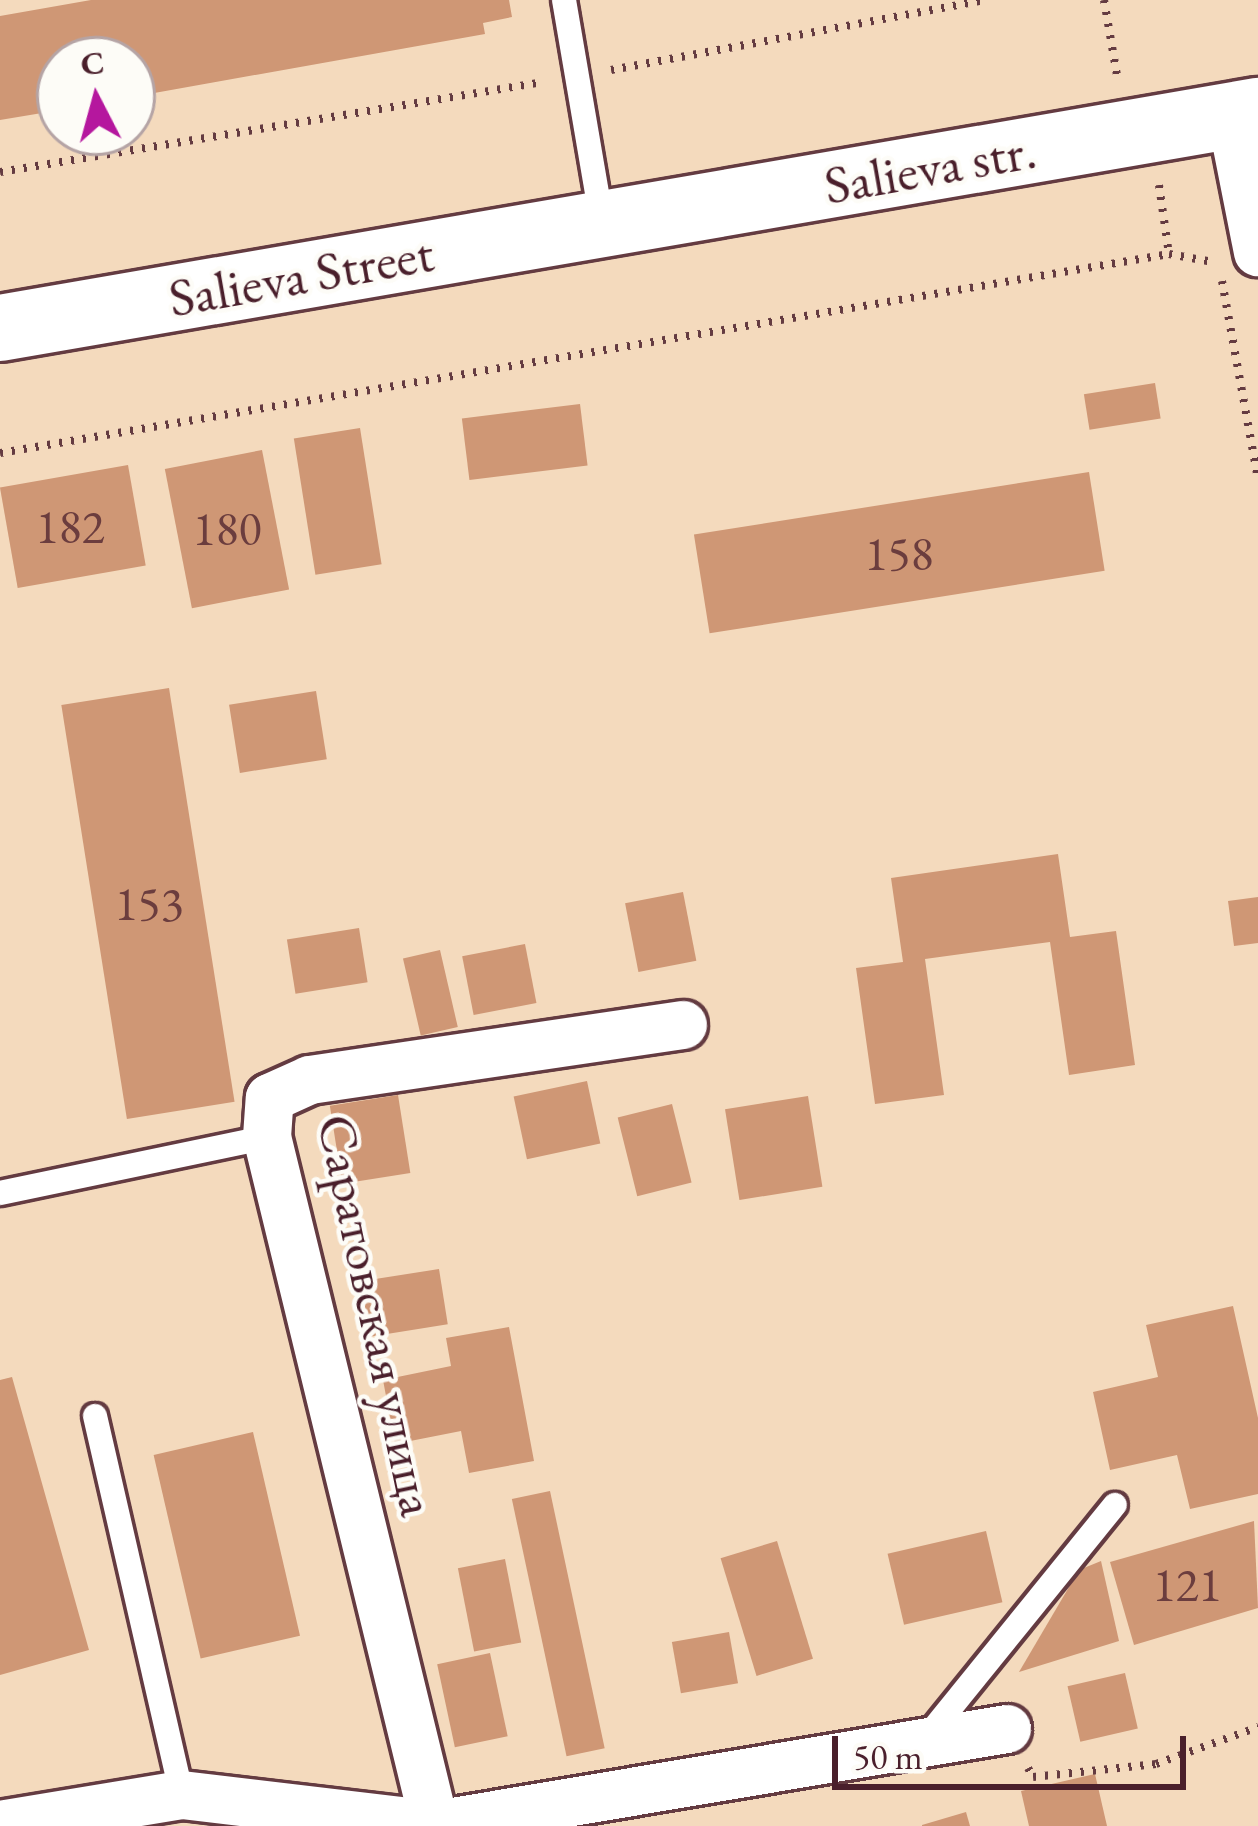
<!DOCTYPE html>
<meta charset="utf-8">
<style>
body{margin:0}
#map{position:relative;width:1258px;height:1826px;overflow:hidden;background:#f4dabd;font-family:"EB Garamond",serif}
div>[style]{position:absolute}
.building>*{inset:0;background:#cf9775;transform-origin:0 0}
.path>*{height:8px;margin-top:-4px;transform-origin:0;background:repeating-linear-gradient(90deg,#643b41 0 3px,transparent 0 12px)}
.roads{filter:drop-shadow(3px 0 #643b41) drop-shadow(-3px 0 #643b41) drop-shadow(0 3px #643b41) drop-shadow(0 -3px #643b41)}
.service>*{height:24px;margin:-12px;padding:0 12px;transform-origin:12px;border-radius:12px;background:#fff}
.minor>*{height:48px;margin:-24px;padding:0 24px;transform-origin:24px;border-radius:24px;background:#fff}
.secondary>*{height:66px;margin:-33px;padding:0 33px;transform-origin:33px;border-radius:33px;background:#fff}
span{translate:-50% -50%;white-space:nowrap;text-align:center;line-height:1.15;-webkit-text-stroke:9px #fdfcf7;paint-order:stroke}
.number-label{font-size:48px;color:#6b3d3e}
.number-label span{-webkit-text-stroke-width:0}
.street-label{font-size:54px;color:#4a1f2b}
.north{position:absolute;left:36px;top:36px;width:120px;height:120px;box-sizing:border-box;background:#fdfcf7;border:3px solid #b5a4a5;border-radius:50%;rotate:354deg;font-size:33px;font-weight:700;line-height:48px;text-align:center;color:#4a1f2b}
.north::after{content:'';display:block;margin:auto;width:42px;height:54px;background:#b5179e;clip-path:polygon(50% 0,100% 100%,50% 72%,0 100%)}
.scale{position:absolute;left:832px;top:1736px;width:354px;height:54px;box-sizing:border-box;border:6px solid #4a1f2b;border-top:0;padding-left:15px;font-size:36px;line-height:42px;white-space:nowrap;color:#4a1f2b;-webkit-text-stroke:9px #fdfcf7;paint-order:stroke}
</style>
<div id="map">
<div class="building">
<div style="clip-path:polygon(91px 0,509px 0,512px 17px,483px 23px,485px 34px,132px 97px,132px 60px,60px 60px,60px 110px,0 120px,0 16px)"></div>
<div style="left:1155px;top:383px;width:36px;height:72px;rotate:81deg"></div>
<div style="left:580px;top:404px;width:62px;height:119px;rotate:83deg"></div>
<div style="left:360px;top:428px;width:138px;height:67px;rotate:81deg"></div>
<div style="left:262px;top:450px;width:142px;height:99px;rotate:79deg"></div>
<div style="left:128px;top:465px;width:102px;height:130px;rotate:80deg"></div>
<div style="left:1089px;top:472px;width:100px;height:400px;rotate:81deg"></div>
<div style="left:169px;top:688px;width:419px;height:109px;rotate:81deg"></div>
<div style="left:316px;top:691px;width:69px;height:88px;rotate:81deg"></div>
<div style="clip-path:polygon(1058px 854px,1070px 937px,1116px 931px,1135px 1065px,1069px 1075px,1050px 942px,925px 959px,944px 1095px,875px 1104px,856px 968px,903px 962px,891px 878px)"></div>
<div style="left:683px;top:892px;width:70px;height:59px;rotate:79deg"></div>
<div style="clip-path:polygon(1258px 897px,1258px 943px,1234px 946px,1228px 901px)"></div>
<div style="left:359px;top:928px;width:55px;height:73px;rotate:81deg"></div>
<div style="left:525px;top:944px;width:60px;height:64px;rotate:79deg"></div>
<div style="left:440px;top:950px;width:79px;height:38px;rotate:77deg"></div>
<div style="left:587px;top:1081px;width:64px;height:75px;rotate:78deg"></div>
<div style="left:398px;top:1095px;width:79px;height:69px;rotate:81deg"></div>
<div style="left:808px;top:1096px;width:92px;height:84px;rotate:81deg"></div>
<div style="left:672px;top:1104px;width:81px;height:56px;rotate:76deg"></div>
<div style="left:439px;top:1269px;width:56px;height:79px;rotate:81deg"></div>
<div style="clip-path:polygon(1233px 1306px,1258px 1418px,1258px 1494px,1190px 1509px,1177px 1455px,1110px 1470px,1093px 1392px,1158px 1377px,1146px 1325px)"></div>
<div style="clip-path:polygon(509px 1327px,534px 1461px,469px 1473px,461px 1431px,395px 1444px,383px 1380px,451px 1366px,446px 1338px)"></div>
<div style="clip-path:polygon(12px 1377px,89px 1650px,0 1675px,0 1380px)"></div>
<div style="left:253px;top:1432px;width:209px;height:102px;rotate:77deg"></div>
<div style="left:550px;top:1491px;width:263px;height:39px;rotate:78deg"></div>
<div style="clip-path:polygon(1254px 1521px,1258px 1608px,1134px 1645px,1110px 1562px)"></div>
<div style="left:986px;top:1531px;width:73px;height:101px;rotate:77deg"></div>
<div style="left:777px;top:1541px;width:123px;height:59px;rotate:73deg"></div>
<div style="left:505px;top:1559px;width:85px;height:48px;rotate:79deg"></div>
<div style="clip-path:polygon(1101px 1561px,1119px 1641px,1019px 1672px,1079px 1570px)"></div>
<div style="left:729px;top:1632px;width:52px;height:58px;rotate:80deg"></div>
<div style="left:490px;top:1653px;width:85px;height:54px;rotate:78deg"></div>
<div style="left:1125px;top:1673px;width:57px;height:59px;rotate:77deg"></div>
<div style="clip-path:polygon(1095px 1774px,1107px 1826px,1029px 1826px,1021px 1791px)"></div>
<div style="clip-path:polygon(966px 1812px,970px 1826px,922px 1826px,922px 1825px)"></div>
</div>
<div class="path">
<div style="left:1104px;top:0;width:82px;rotate:80.2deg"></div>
<div style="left:611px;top:70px;width:380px;rotate:-10.6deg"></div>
<div style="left:0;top:172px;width:550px;rotate:-9.41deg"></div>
<div style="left:1159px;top:185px;width:70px;rotate:81.8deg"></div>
<div style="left:1222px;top:281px;width:202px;rotate:79.7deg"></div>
<div style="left:0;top:453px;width:1186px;rotate:-9.66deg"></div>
<div style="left:1169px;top:254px;width:45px;rotate:10.3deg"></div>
<div style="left:1028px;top:1768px;width:10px;rotate:61deg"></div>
<div style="left:1033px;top:1777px;width:124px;rotate:-6deg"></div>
<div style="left:1156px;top:1764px;width:109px;rotate:-19.9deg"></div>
</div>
<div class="roads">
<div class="service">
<div style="left:564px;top:0;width:225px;rotate:80.3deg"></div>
<div style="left:0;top:1193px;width:273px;rotate:-11.8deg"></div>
<div style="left:95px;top:1416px;width:389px;rotate:77.1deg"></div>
<div style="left:926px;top:1738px;width:300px;rotate:-51deg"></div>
</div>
<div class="minor">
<div style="left:1231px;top:116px;width:139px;rotate:78.8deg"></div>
<div style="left:0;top:1825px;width:184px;rotate:-9.4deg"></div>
<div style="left:182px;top:1795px;width:255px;rotate:6.8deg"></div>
<div style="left:435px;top:1825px;width:580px;rotate:-9.53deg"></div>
<div style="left:435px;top:1826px;width:709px;rotate:-103.7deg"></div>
<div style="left:267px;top:1137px;width:39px;rotate:-86deg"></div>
<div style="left:270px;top:1098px;width:44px;rotate:-24.2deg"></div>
<div style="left:310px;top:1080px;width:377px;rotate:-8.4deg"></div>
</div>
<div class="secondary">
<div style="left:0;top:328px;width:1277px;rotate:-9.79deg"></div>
</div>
</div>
<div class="number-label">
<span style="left:70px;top:527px">182</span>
<span style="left:227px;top:529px">180</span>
<span style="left:899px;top:554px">158</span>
<span style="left:149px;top:904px">153</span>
<span style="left:1187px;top:1585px">121</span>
</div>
<div class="street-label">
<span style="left:930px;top:167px;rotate:-10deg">Salieva str.</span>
<span style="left:301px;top:275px;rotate:-10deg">Salieva Street</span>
<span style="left:378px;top:1315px;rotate:78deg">Саратовская улица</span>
</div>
<div class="north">С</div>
<div class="scale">50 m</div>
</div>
